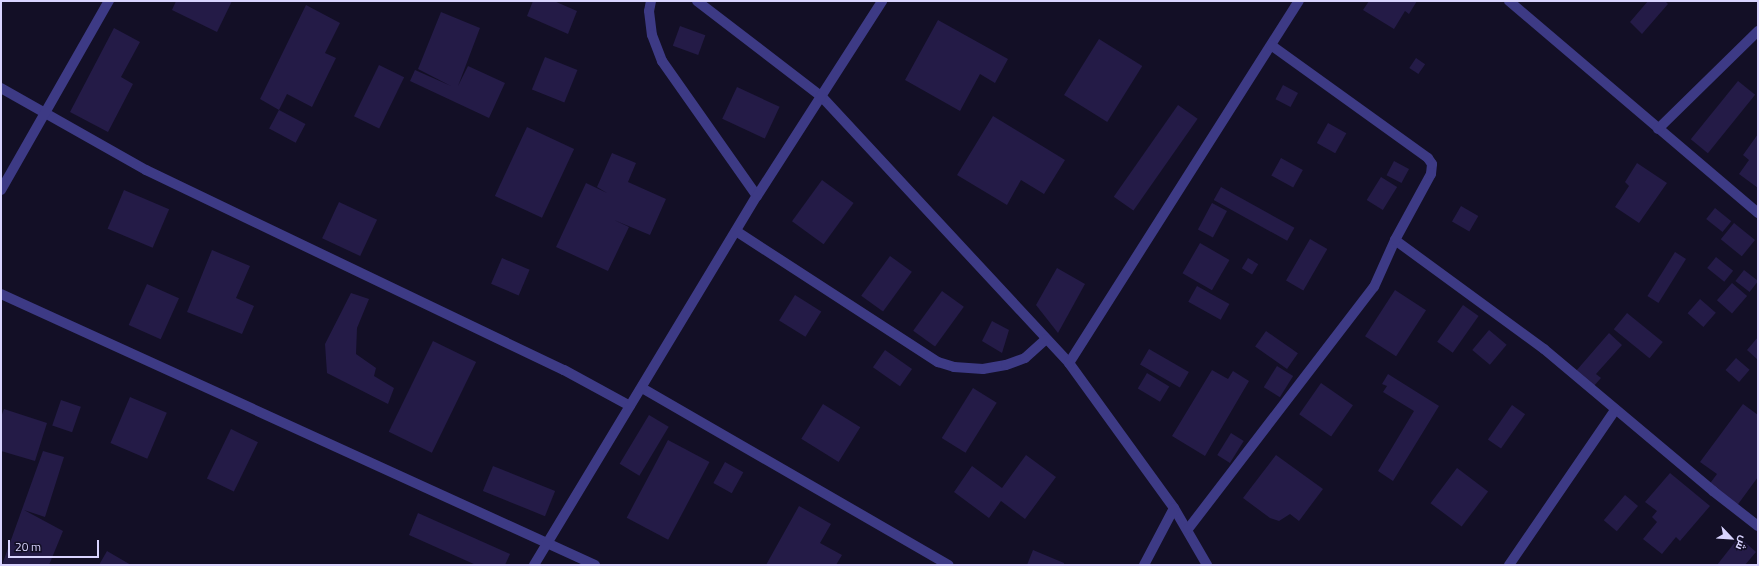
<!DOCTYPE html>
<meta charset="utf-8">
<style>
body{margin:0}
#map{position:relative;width:1759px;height:566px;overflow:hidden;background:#130f26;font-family:"Titillium Web",Cairo,sans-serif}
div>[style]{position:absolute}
.building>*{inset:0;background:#241b47;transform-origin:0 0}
.street>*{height:10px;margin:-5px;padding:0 5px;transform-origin:5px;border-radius:5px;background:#3d3a85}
span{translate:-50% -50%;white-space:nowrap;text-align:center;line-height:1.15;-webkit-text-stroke:3px #130f26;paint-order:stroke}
.frame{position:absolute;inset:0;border:2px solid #d9d4ff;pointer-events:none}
.north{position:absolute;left:1711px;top:518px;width:40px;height:40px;-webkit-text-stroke:3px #130f26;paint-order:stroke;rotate:115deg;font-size:11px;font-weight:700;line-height:16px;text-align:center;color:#d9d4ff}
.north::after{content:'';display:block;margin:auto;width:14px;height:18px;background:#d9d4ff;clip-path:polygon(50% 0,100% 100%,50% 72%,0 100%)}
.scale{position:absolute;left:8px;top:540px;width:91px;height:18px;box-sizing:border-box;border:2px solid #d9d4ff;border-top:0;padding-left:5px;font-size:12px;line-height:14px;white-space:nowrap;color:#d9d4ff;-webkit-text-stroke:3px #130f26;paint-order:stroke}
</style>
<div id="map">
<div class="building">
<div style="clip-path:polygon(176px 1px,232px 1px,217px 32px,172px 10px)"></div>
<div style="clip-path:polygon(533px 1px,554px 1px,577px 11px,568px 34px,527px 16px)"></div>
<div style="clip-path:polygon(1369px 1px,1417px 1px,1409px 14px,1405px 11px,1394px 29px,1363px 10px)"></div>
<div style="clip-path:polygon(1648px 1px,1665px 1px,1668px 4px,1642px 34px,1630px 22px)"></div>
<div style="clip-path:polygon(306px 5px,340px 23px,325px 53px,336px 58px,312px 107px,287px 94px,279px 110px,260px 99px)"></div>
<div style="clip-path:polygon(441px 12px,480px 28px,458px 86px,468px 66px,505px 83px,489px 118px,410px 81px,415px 70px,451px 86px,418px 69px)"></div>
<div style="clip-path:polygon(938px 20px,1008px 59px,995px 83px,980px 74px,960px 111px,905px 80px)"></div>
<div style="left:680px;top:26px;width:27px;height:21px;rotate:20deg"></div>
<div style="clip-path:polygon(114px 28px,140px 42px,121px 77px,133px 84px,108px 132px,70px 112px)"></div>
<div style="left:1099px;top:39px;width:51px;height:66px;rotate:32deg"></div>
<div style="left:545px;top:57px;width:35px;height:35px;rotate:22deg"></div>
<div style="left:1416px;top:58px;width:11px;height:12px;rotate:34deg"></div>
<div style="left:379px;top:65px;width:28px;height:57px;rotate:26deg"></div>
<div style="left:1738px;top:81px;width:22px;height:75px;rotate:39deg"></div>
<div style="left:1283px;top:85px;width:17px;height:16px;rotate:28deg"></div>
<div style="left:737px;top:87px;width:47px;height:35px;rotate:25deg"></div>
<div style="left:1178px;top:105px;width:24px;height:112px;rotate:35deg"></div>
<div style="left:279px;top:110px;width:30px;height:21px;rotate:28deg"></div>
<div style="clip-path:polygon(993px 116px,1065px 160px,1044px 194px,1021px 180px,1007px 205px,957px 175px)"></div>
<div style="left:1328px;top:123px;width:21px;height:23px;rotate:29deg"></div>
<div style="left:527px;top:127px;width:52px;height:76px;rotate:25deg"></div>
<div style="clip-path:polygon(1758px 134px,1758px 188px,1739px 174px,1749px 160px,1743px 155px)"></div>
<div style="clip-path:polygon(612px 153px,636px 163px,628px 182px,666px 199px,650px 235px,614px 220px,629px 227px,608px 271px,556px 247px,586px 183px,607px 193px,597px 187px)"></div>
<div style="left:1281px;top:158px;width:25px;height:20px;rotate:29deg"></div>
<div style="left:1394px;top:161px;width:17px;height:16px;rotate:28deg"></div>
<div style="clip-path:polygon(1637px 163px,1667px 183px,1639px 223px,1615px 207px,1629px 186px,1625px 182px)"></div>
<div style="left:1381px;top:177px;width:19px;height:27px;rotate:32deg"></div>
<div style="left:822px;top:180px;width:39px;height:51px;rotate:36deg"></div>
<div style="left:1221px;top:187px;width:84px;height:15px;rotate:29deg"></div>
<div style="left:124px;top:190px;width:49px;height:42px;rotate:23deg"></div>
<div style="left:339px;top:202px;width:42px;height:40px;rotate:25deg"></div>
<div style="left:1212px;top:203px;width:17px;height:30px;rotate:28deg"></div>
<div style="left:1461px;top:206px;width:20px;height:18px;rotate:30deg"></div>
<div style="left:1715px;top:208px;width:21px;height:14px;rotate:39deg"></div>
<div style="left:1734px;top:223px;width:27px;height:21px;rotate:39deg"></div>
<div style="left:1310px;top:239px;width:20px;height:48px;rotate:30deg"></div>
<div style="left:1200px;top:243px;width:34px;height:35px;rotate:30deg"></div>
<div style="clip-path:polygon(212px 250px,250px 266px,236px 298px,254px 306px,242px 334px,187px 312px)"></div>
<div style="left:1675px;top:252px;width:13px;height:52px;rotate:32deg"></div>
<div style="left:890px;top:256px;width:27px;height:49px;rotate:36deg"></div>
<div style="left:1716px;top:257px;width:22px;height:14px;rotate:39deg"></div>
<div style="left:502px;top:258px;width:30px;height:28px;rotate:23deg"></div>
<div style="left:1248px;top:258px;width:12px;height:12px;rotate:31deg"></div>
<div style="clip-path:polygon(1057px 268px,1085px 284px,1058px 333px,1036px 305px)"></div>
<div style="left:1744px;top:270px;width:18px;height:14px;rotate:38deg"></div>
<div style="left:1732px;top:283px;width:20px;height:23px;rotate:41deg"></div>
<div style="left:147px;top:284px;width:35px;height:45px;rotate:24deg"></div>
<div style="left:1197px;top:286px;width:37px;height:18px;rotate:29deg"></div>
<div style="left:1395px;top:290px;width:37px;height:55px;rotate:33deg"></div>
<div style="left:942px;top:291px;width:27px;height:49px;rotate:36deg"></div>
<div style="clip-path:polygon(351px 293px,369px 299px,357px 328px,356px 354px,376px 368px,374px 376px,394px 388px,388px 404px,327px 373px,325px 344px)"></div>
<div style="left:795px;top:295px;width:31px;height:30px;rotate:32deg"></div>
<div style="left:1700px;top:299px;width:21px;height:19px;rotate:41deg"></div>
<div style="left:1463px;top:305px;width:19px;height:45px;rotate:35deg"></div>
<div style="left:1627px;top:313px;width:46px;height:21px;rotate:39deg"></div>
<div style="clip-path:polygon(992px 321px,1009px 330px,1002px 353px,982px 341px)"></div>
<div style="left:1489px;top:330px;width:23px;height:26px;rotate:40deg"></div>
<div style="left:1266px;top:331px;width:39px;height:19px;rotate:35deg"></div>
<div style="clip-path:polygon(1609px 333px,1622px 345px,1596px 374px,1601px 378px,1593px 387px,1576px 371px)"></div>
<div style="clip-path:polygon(1758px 337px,1758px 360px,1747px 350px)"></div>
<div style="left:433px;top:341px;width:48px;height:101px;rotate:26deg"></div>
<div style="left:1149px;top:349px;width:46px;height:18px;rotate:30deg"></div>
<div style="left:885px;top:350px;width:33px;height:21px;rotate:35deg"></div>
<div style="left:1736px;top:358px;width:18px;height:16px;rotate:41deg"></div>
<div style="left:1277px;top:366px;width:19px;height:25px;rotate:32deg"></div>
<div style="clip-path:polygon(1212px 370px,1228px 379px,1233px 371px,1249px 381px,1205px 456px,1172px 436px)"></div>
<div style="left:1147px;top:373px;width:26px;height:18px;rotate:31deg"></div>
<div style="clip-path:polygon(1388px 374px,1439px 406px,1393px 481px,1378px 471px,1414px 411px,1383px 392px,1387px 386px,1382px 384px)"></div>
<div style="left:1321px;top:383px;width:39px;height:38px;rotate:35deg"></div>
<div style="left:973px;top:388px;width:28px;height:59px;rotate:32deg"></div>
<div style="left:130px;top:397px;width:40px;height:50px;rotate:23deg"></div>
<div style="left:61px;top:400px;width:21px;height:27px;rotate:19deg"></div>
<div style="left:823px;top:404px;width:44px;height:41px;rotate:32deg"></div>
<div style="clip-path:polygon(1743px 404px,1758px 415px,1758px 477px,1736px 507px,1708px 486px,1717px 474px,1700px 462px)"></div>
<div style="left:1512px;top:405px;width:16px;height:42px;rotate:35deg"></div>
<div style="clip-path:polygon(4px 409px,47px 423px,35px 461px,1px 451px,1px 417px)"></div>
<div style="left:649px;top:415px;width:23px;height:57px;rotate:31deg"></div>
<div style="left:231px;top:429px;width:30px;height:55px;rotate:26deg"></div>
<div style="left:1231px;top:433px;width:15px;height:26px;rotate:32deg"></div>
<div style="left:668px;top:440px;width:47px;height:88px;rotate:28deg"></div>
<div style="clip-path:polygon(43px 451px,64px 457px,45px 517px,24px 510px,63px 531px,49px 565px,2px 565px)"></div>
<div style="clip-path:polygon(1026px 455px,1056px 477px,1025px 519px,1001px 501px,989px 518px,954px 492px,972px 466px,1002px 488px)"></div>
<div style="clip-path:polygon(1276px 455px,1323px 489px,1299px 521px,1290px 514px,1279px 521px,1270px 518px,1243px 498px)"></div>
<div style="left:725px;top:462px;width:21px;height:24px;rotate:29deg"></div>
<div style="left:493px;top:466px;width:67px;height:27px;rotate:22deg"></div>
<div style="left:1457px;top:468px;width:39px;height:44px;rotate:37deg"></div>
<div style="clip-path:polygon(1670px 473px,1710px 506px,1680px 541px,1676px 537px,1662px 554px,1643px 539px,1657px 522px,1652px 517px,1657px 511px,1645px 502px)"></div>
<div style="left:1625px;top:495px;width:17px;height:33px;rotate:40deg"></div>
<div style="clip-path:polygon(799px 506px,831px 524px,820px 543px,842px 555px,836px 565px,766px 565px)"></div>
<div style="clip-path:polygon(418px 513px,510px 554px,505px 565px,476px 565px,409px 535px)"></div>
<div style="clip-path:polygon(1739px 537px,1756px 552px,1745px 565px,1717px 565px)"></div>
<div style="clip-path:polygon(1033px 550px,1064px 563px,1064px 565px,1027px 565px)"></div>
<div style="clip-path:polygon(107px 551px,131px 565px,99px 565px)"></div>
</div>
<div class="street">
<div style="left:651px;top:1px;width:10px;rotate:101deg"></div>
<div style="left:649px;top:11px;width:24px;rotate:83deg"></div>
<div style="left:652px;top:35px;width:28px;rotate:69deg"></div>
<div style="left:662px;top:61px;width:165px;rotate:54.9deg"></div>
<div style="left:697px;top:1px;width:158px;rotate:37.5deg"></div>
<div style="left:822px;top:97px;width:363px;rotate:47.1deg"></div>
<div style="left:1069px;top:363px;width:179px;rotate:54.1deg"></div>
<div style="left:1174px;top:508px;width:66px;rotate:59.9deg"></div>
<div style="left:1509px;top:1px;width:327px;rotate:40.4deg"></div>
<div style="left:1px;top:88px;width:167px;rotate:29.5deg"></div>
<div style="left:146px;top:170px;width:463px;rotate:25.6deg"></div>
<div style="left:564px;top:370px;width:75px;rotate:28.6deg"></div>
<div style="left:1658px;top:129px;width:140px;rotate:-44.4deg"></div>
<div style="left:1px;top:190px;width:218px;rotate:-60.3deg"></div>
<div style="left:736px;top:231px;width:241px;rotate:33deg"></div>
<div style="left:938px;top:362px;width:17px;rotate:17deg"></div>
<div style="left:954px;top:367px;width:29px;rotate:4deg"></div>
<div style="left:983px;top:369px;width:23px;rotate:-10deg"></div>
<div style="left:1006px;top:365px;width:20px;rotate:-20deg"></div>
<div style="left:1025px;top:358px;width:28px;rotate:-42deg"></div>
<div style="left:1395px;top:240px;width:185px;rotate:36.2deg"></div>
<div style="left:1544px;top:349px;width:221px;rotate:40deg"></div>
<div style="left:1713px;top:491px;width:57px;rotate:37.9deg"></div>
<div style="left:1px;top:294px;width:653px;rotate:24.52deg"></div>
<div style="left:1069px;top:363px;width:429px;rotate:-57.6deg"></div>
<div style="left:642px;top:388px;width:354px;rotate:30deg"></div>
<div style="left:1188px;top:529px;width:305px;rotate:-52.5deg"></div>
<div style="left:1374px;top:287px;width:51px;rotate:-65.9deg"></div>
<div style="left:1395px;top:240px;width:75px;rotate:-61.4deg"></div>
<div style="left:1431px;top:174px;width:10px;rotate:-84deg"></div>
<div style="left:1432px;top:164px;width:7px;rotate:-124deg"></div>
<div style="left:1428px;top:158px;width:193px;rotate:-144.3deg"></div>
<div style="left:534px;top:565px;width:431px;rotate:-58.9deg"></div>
<div style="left:757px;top:196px;width:232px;rotate:-57.3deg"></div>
<div style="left:1144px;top:565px;width:64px;rotate:-62.2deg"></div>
<div style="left:1509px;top:565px;width:188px;rotate:-55.6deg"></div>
</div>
<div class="frame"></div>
<div class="north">ش</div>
<div class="scale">20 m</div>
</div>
